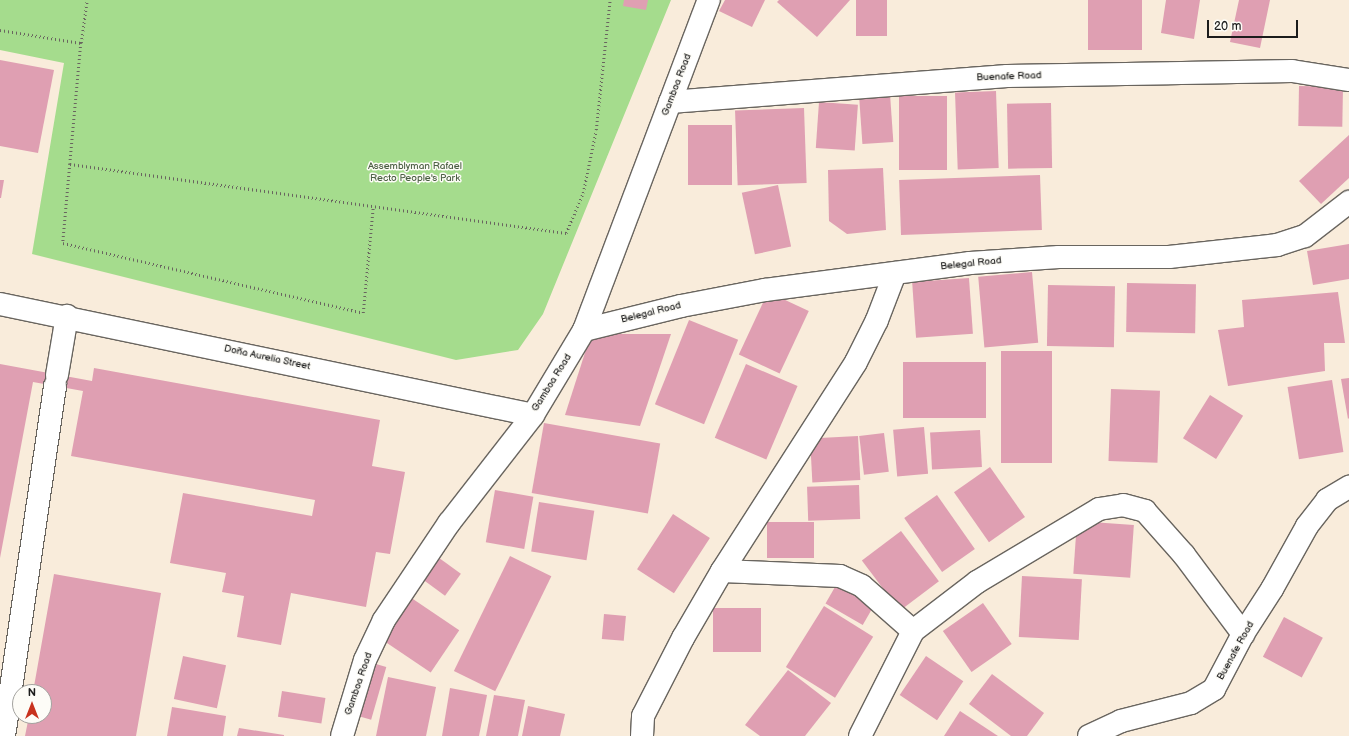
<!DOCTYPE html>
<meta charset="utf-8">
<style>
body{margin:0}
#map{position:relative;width:1349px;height:736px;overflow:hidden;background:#f9ecdb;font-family:"Balsamiq Sans",sans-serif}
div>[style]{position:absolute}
.green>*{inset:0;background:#a5dc8d}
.building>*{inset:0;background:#df9fb2;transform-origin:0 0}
.path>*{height:2.5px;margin-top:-1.25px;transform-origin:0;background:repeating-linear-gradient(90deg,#69655f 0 1px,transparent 0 4px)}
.roads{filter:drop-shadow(1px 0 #69655f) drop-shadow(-1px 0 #69655f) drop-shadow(0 1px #69655f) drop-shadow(0 -1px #69655f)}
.minor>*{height:22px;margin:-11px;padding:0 11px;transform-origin:11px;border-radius:11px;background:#fff}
span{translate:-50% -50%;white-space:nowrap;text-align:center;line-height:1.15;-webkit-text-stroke:3px #fdfcf7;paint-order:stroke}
.street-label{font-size:10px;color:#1c1c1c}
.park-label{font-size:10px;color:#4c5f44}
.north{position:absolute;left:12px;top:684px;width:40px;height:40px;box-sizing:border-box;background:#fdfcf7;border:1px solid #a3a29f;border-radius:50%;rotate:0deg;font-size:11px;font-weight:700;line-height:16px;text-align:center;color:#1c1c1c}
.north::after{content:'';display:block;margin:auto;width:14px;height:18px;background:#c8321e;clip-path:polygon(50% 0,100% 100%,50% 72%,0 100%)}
.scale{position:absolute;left:1207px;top:20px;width:91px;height:18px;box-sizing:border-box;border:2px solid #1c1c1c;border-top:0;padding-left:5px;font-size:12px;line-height:14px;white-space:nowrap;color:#1c1c1c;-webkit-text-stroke:3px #fdfcf7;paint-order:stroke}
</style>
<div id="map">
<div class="green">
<div style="clip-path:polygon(0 0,671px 0,543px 314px,518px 350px,456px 360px,32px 254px,64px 63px,0 50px)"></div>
</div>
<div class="building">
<div style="clip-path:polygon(624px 0,648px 0,646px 10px,623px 6px)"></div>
<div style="clip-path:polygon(725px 0,765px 0,752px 27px,719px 11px)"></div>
<div style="clip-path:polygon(779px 0,850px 0,817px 37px,777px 2px)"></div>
<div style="left:856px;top:0;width:31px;height:36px"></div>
<div style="left:1088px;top:0;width:54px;height:50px"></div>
<div style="clip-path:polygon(1166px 0,1200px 0,1194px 39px,1161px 33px)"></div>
<div style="clip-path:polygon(1239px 0,1270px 0,1260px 48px,1230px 42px)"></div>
<div style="clip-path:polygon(0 60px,54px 70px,38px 153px,0 146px)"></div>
<div style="left:1299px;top:86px;width:44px;height:40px;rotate:1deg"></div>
<div style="left:996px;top:91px;width:77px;height:41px;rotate:88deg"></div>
<div style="left:890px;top:94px;width:48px;height:31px;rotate:86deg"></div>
<div style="left:899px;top:96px;width:48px;height:74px"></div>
<div style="left:819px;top:102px;width:39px;height:46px;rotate:4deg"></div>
<div style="left:1051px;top:103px;width:65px;height:44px;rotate:89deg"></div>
<div style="left:804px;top:108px;width:75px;height:69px;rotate:88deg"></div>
<div style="left:688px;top:125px;width:44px;height:60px"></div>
<div style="clip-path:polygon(1349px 135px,1349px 178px,1321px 204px,1299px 181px)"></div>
<div style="clip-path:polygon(883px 168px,886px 230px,847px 234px,829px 221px,828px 170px)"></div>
<div style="left:1040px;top:175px;width:55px;height:141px;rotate:88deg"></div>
<div style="clip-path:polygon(0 180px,4px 180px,1px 198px,0 198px)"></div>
<div style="left:778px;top:185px;width:63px;height:37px;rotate:78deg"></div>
<div style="clip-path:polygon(1349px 244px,1349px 279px,1313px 285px,1307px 251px)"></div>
<div style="left:1032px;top:272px;width:71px;height:54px;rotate:85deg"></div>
<div style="left:969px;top:278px;width:56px;height:57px;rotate:86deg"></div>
<div style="left:1127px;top:283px;width:69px;height:49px;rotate:1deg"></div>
<div style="left:1048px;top:285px;width:67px;height:61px;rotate:1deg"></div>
<div style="left:768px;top:292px;width:45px;height:69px;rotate:25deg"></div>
<div style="clip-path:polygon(1338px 292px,1345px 343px,1324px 343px,1325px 371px,1228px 386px,1218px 330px,1244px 327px,1242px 300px)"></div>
<div style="left:689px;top:320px;width:53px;height:91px;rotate:22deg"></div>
<div style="clip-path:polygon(591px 334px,671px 334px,640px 426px,565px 415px)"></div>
<div style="left:1001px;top:351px;width:51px;height:112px"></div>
<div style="left:903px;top:362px;width:83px;height:56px"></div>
<div style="clip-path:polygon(0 364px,92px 381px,94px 368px,380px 420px,372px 466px,405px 472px,390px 554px,376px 552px,366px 607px,291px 593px,281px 645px,237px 637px,244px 596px,222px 592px,226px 573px,170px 563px,183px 493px,312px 516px,315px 500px,71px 456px,83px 391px,33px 382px,0 558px)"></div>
<div style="left:746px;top:364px;width:56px;height:80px;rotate:23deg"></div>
<div style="clip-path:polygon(1349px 378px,1349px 418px,1348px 419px,1341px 379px)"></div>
<div style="left:1332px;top:380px;width:73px;height:45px;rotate:81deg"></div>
<div style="left:1111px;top:389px;width:49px;height:72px;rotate:2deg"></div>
<div style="left:1210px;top:395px;width:39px;height:51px;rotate:32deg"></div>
<div style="left:544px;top:423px;width:118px;height:71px;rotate:10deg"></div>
<div style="left:924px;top:427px;width:47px;height:31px;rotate:85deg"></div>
<div style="left:980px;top:430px;width:37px;height:50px;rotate:87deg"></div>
<div style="left:884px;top:433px;width:39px;height:25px;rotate:83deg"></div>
<div style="left:858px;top:436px;width:44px;height:48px;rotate:87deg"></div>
<div style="left:990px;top:467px;width:61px;height:44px;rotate:55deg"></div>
<div style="left:859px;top:485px;width:34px;height:52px;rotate:88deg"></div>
<div style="left:495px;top:490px;width:39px;height:53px;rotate:10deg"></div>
<div style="left:937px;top:495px;width:66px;height:40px;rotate:55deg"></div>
<div style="left:539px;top:502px;width:56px;height:50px;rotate:9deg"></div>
<div style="left:673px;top:514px;width:44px;height:66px;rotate:33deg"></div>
<div style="left:1077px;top:521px;width:57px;height:53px;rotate:4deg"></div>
<div style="left:767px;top:522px;width:47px;height:36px"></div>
<div style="left:901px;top:531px;width:63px;height:49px;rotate:53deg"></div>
<div style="left:435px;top:555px;width:32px;height:27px;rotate:36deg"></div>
<div style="left:510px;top:556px;width:46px;height:128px;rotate:26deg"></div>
<div style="clip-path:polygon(54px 574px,161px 593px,136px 736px,25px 736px,29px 716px,44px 716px,44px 692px,33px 692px)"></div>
<div style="left:1022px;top:576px;width:60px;height:61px;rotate:3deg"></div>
<div style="left:839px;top:580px;width:43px;height:27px;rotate:30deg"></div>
<div style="left:407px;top:595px;width:63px;height:51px;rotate:34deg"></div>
<div style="left:983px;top:603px;width:50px;height:49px;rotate:55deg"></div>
<div style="left:824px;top:606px;width:58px;height:72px;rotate:32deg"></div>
<div style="left:713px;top:608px;width:48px;height:44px"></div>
<div style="left:604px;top:614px;width:22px;height:25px;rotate:5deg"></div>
<div style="left:1284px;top:617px;width:44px;height:45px;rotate:28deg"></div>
<div style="left:183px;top:656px;width:44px;height:44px;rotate:12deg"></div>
<div style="left:926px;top:656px;width:45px;height:47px;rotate:34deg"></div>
<div style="left:369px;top:662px;width:18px;height:55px;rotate:16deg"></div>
<div style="clip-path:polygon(788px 670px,831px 703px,805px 736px,760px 736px,745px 725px)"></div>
<div style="clip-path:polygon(992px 674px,1044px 713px,1027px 736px,1011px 736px,969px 704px)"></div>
<div style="clip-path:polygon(388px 677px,436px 687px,426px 736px,376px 736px)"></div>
<div style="clip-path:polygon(450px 688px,487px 695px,479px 736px,442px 736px)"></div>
<div style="left:282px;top:691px;width:44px;height:26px;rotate:9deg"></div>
<div style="clip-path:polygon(494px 695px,525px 700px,518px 736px,486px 736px)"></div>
<div style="clip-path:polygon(528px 706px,565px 714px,560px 736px,522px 736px)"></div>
<div style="clip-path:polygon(172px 707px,226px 716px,223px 736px,167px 736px)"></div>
<div style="clip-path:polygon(960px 711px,998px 736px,944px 736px)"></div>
<div style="clip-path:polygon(239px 728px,284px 735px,284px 736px,237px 736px)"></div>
</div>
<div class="path">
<div style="left:0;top:30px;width:82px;rotate:9.1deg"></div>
<div style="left:81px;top:43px;width:121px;rotate:95.2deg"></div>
<div style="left:70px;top:164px;width:501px;rotate:7.92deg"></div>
<div style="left:566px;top:233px;width:43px;rotate:-67deg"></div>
<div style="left:583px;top:193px;width:64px;rotate:-78.3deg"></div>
<div style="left:596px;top:130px;width:131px;rotate:-83.9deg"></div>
<div style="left:81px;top:43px;width:43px;rotate:-82.1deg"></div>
<div style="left:70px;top:164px;width:79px;rotate:95.1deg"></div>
<div style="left:63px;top:243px;width:308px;rotate:13.1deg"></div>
<div style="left:363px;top:313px;width:106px;rotate:-84.6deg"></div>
</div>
<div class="roads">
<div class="minor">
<div style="left:670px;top:102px;width:338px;rotate:-4.4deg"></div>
<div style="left:1007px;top:76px;width:285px;rotate:-1deg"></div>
<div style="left:1292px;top:71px;width:58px;rotate:9deg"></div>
<div style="left:0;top:304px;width:544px;rotate:11.76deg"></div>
<div style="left:584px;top:330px;width:100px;rotate:-13.9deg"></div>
<div style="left:681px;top:306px;width:86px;rotate:-10.8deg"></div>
<div style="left:765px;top:290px;width:207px;rotate:-7.5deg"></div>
<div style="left:970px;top:263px;width:89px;rotate:-3.9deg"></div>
<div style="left:1059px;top:257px;width:110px"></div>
<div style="left:1169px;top:257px;width:109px;rotate:-6.3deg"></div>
<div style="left:1277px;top:245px;width:29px;rotate:-18deg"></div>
<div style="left:1305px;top:236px;width:56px;rotate:-37.7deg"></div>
<div style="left:57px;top:375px;width:60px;rotate:-80.4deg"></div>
<div style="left:722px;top:571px;width:118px;rotate:2.4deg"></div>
<div style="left:840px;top:576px;width:24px;rotate:24deg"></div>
<div style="left:862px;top:586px;width:68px;rotate:41.4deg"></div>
<div style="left:4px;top:736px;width:354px;rotate:-81.7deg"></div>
<div style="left:342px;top:736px;width:79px;rotate:-73.2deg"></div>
<div style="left:365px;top:660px;width:44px;rotate:-64.6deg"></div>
<div style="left:384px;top:620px;width:117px;rotate:-56.2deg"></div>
<div style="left:449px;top:523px;width:137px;rotate:-52.1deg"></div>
<div style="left:533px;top:415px;width:99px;rotate:-59deg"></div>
<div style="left:584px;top:330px;width:353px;rotate:-69.3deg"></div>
<div style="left:642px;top:736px;width:20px;rotate:-87deg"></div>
<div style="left:643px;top:716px;width:88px;rotate:-62.9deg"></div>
<div style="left:683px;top:638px;width:78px;rotate:-59.8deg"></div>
<div style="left:722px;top:571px;width:248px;rotate:-57.3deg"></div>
<div style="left:856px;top:362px;width:47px;rotate:-63.4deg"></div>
<div style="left:877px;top:320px;width:50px;rotate:-69deg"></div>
<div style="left:860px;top:736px;width:118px;rotate:-63.2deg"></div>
<div style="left:913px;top:631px;width:81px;rotate:-37.4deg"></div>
<div style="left:977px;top:582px;width:142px;rotate:-30.9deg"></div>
<div style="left:1099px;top:509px;width:24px;rotate:-9deg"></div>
<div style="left:1123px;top:505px;width:23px;rotate:15deg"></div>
<div style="left:1145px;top:511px;width:59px;rotate:48.4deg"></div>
<div style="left:1184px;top:555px;width:99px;rotate:53.2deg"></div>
<div style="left:1089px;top:736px;width:35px;rotate:-25deg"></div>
<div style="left:1121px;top:721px;width:72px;rotate:-14.4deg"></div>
<div style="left:1191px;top:703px;width:27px;rotate:-31deg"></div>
<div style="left:1214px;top:689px;width:62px;rotate:-62.2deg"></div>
<div style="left:1243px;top:634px;width:54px;rotate:-57.2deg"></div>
<div style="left:1272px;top:589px;width:72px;rotate:-60.9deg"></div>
<div style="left:1307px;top:526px;width:33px;rotate:-52deg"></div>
<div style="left:1327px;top:500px;width:26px;rotate:-31deg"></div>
</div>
</div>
<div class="street-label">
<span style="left:1009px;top:77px;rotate:-2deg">Buenafe Road</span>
<span style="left:677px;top:85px;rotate:-69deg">Gamboa Road</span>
<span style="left:971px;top:264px;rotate:-6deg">Belegal Road</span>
<span style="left:651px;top:313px;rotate:-14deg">Belegal Road</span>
<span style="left:267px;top:358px;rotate:12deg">Doña Aurelia Street</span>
<span style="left:552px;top:383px;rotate:-58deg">Gamboa Road</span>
<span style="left:1236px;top:651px;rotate:-61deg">Buenafe Road</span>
<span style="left:359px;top:684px;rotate:-71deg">Gamboa Road</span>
</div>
<div class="park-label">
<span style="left:415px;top:172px">Assemblyman Rafael<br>Recto People's Park</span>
</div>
<div class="north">N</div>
<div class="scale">20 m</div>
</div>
